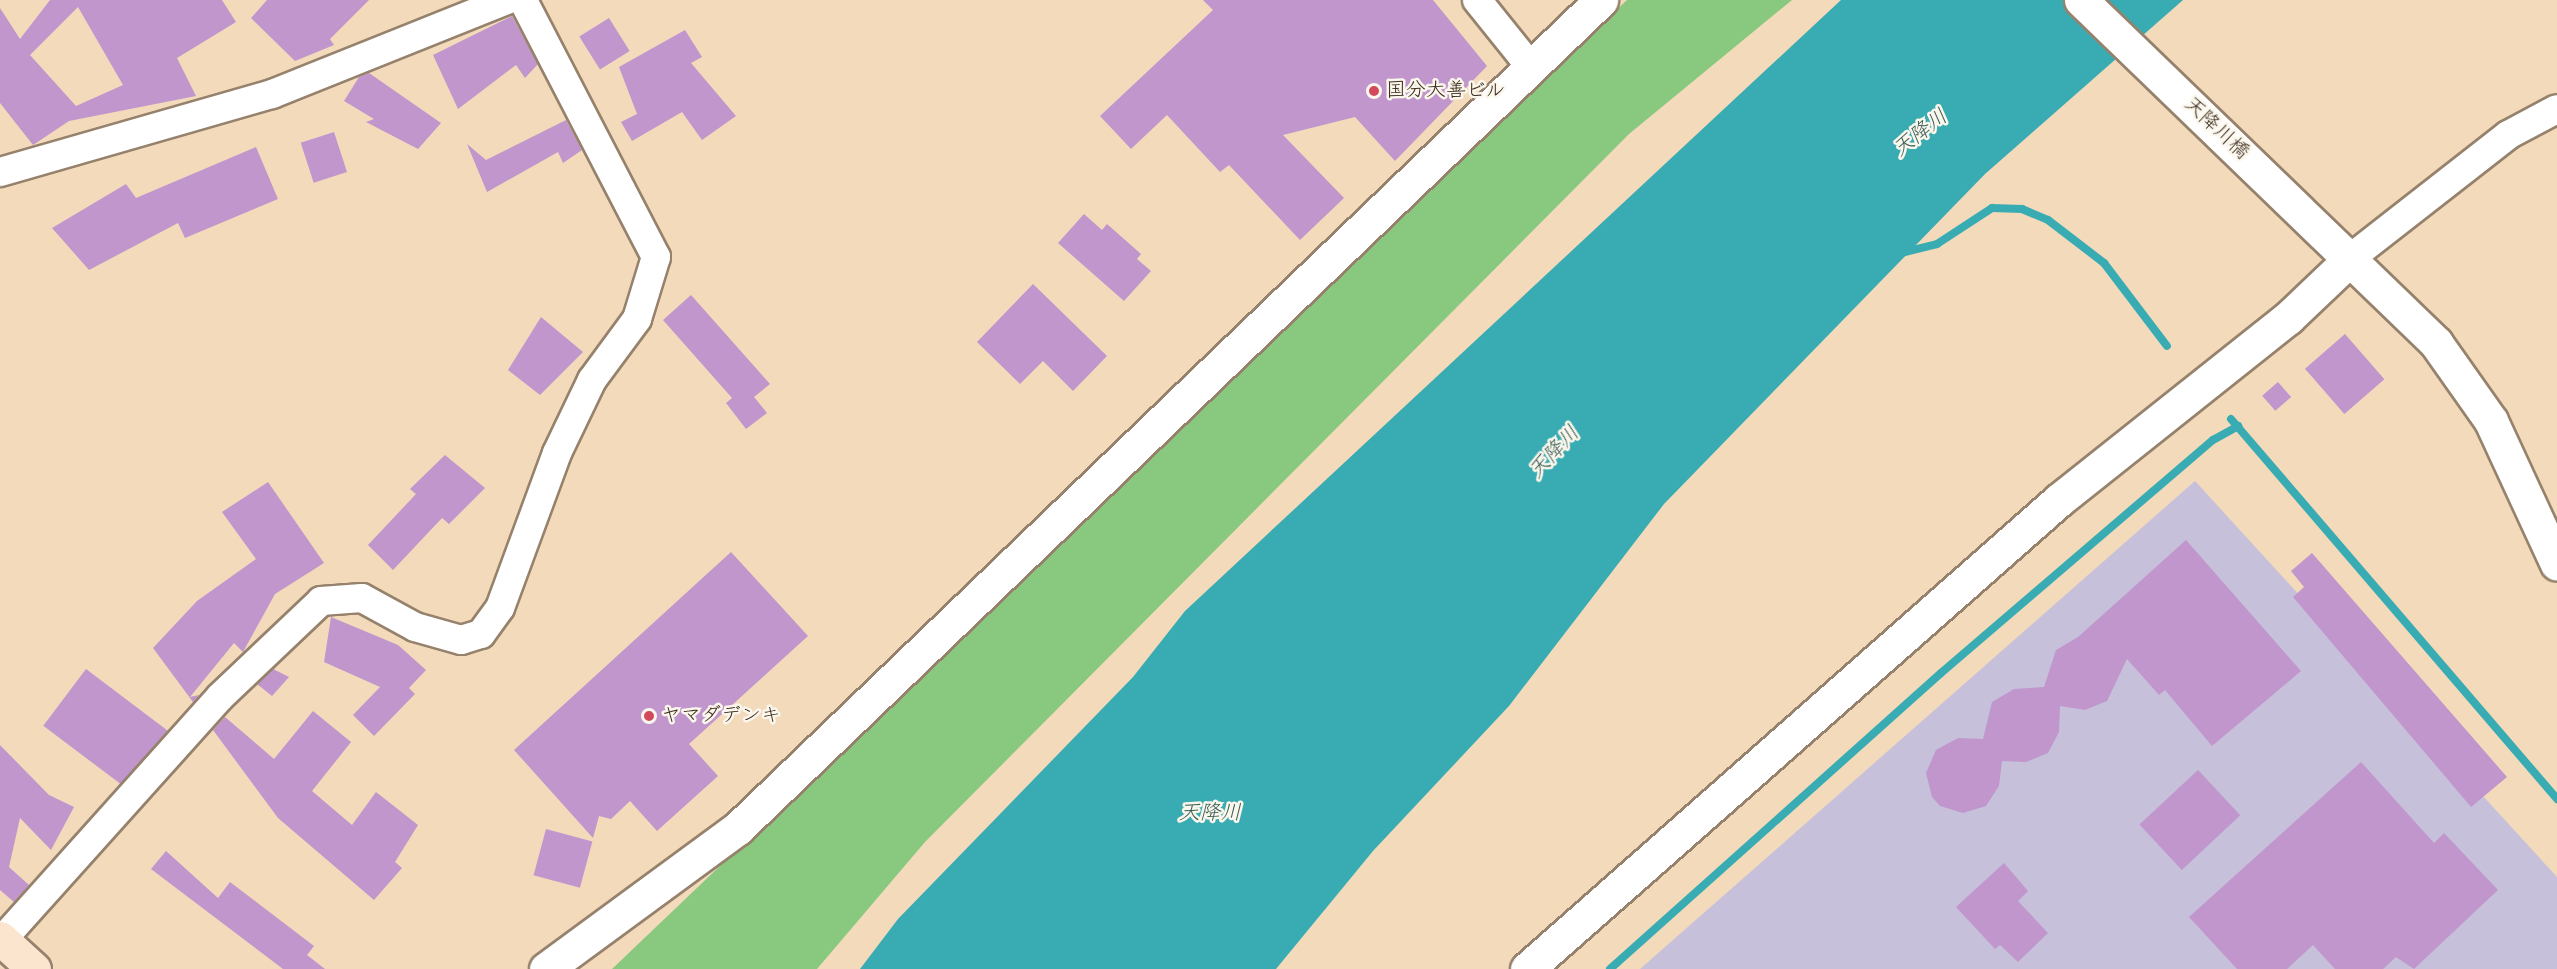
<!DOCTYPE html>
<meta charset="utf-8">
<style>
body{margin:0}
#map{position:relative;width:2557px;height:969px;overflow:hidden;background:#f2dabb;font-family:"Indie Flower","Klee One",sans-serif}
div>[style]{position:absolute}
.industrial>*{inset:0;background:#c6c0da}
.green>*{inset:0;background:#88c87f}
.water>*{inset:0;background:#39abb2}
.stream>*{height:8px;margin:-4px;padding:0 4px;transform-origin:4px;border-radius:4px;background:#39abb2}
.building>*{inset:0;background:#c096cd;transform-origin:0 0}
.roads{filter:drop-shadow(2px 0 #96826c) drop-shadow(-2px 0 #96826c) drop-shadow(0 2px #96826c) drop-shadow(0 -2px #96826c)}
.minor>*{height:28px;margin:-14px;padding:0 14px;transform-origin:14px;border-radius:14px;background:#fff}
.tertiary>*{height:33px;margin:-16.5px;padding:0 16.5px;transform-origin:16.5px;border-radius:16.5px;background:#fff}
.secondary>*{height:33px;margin:-16.5px;padding:0 16.5px;transform-origin:16.5px;border-radius:16.5px;background:#fce5cf}
.dots>*{width:16px;height:16px;translate:-50% -50%;box-sizing:border-box;border:3px solid #fbf7ec;border-radius:50%}
span{translate:-50% -50%;white-space:nowrap;text-align:center;line-height:1.15;-webkit-text-stroke:5px #fbf7ec;paint-order:stroke}
.poi-label{font-size:20px;color:#3b2a1e}
.left{translate:0 -50%;text-align:left}
.street-label{font-size:20px;color:#3b2a1e}
.water-label{font-size:21px;color:#3a5e59;font-style:italic}
</style>
<div id="map">
<div class="industrial">
<div style="clip-path:polygon(2195px 481px,2557px 877px,2557px 969px,1640px 969px)"></div>
</div>
<div class="green">
<div style="clip-path:polygon(1627px 0,1792px 0,1629px 134px,925px 842px,817px 969px,612px 969px)"></div>
</div>
<div class="water">
<div style="clip-path:polygon(1841px 0,2183px 0,1985px 174px,1664px 504px,1509px 706px,1373px 851px,1276px 969px,860px 969px,898px 919px,1133px 677px,1185px 611px)"></div>
</div>
<div class="stream">
<div style="left:1901px;top:253px;width:37px;rotate:-14deg"></div>
<div style="left:1937px;top:244px;width:66px;rotate:-33.2deg"></div>
<div style="left:1992px;top:208px;width:30px;rotate:2deg"></div>
<div style="left:2022px;top:209px;width:28px;rotate:23deg"></div>
<div style="left:2048px;top:220px;width:71px;rotate:37.5deg"></div>
<div style="left:2104px;top:263px;width:104px;rotate:52.8deg"></div>
<div style="left:2231px;top:419px;width:501px;rotate:49.37deg"></div>
<div style="left:1610px;top:969px;width:444px;rotate:-41.8deg"></div>
<div style="left:1941px;top:673px;width:358px;rotate:-40.6deg"></div>
<div style="left:2213px;top:440px;width:29px;rotate:-29deg"></div>
</div>
<div class="building">
<div style="clip-path:polygon(evenodd,50px 0,222px 0,236px 22px,177px 58px,196px 96px,69px 121px,33px 145px,0 103px,0 8px,20px 39px,50px 0,78px 7px,123px 85px,76px 106px,30px 55px,78px 7px)"></div>
<div style="clip-path:polygon(267px 0,369px 0,330px 39px,334px 45px,295px 61px,251px 18px)"></div>
<div style="clip-path:polygon(1203px 0,1433px 0,1487px 66px,1395px 161px,1355px 117px,1283px 135px,1344px 198px,1300px 240px,1229px 165px,1220px 172px,1167px 115px,1131px 149px,1100px 116px,1213px 10px)"></div>
<div style="clip-path:polygon(512px 16px,538px 64px,525px 78px,516px 65px,458px 109px,433px 55px)"></div>
<div style="left:609px;top:18px;width:39px;height:35px;rotate:58deg"></div>
<div style="clip-path:polygon(685px 30px,702px 57px,691px 63px,736px 116px,702px 140px,682px 112px,632px 141px,621px 122px,637px 114px,619px 67px)"></div>
<div style="clip-path:polygon(369px 73px,441px 123px,418px 149px,366px 122px,374px 119px,344px 101px,359px 77px)"></div>
<div style="clip-path:polygon(566px 120px,582px 150px,563px 163px,558px 152px,487px 192px,467px 144px,486px 160px)"></div>
<div style="left:334px;top:132px;width:42px;height:35px;rotate:72deg"></div>
<div style="clip-path:polygon(256px 147px,278px 199px,185px 238px,178px 223px,89px 270px,52px 228px,126px 184px,136px 198px)"></div>
<div style="clip-path:polygon(1084px 214px,1102px 230px,1107px 224px,1141px 254px,1137px 259px,1151px 271px,1124px 301px,1058px 243px)"></div>
<div style="clip-path:polygon(1033px 284px,1107px 356px,1073px 391px,1043px 361px,1020px 384px,977px 342px)"></div>
<div style="clip-path:polygon(691px 295px,770px 384px,754px 397px,767px 413px,746px 429px,726px 403px,732px 398px,663px 320px)"></div>
<div style="clip-path:polygon(541px 317px,583px 352px,540px 395px,508px 370px)"></div>
<div style="left:2345px;top:334px;width:60px;height:53px;rotate:49deg"></div>
<div style="left:2278px;top:382px;width:20px;height:21px;rotate:49deg"></div>
<div style="clip-path:polygon(445px 455px,485px 488px,449px 524px,442px 518px,393px 570px,368px 545px,416px 494px,410px 489px)"></div>
<div style="clip-path:polygon(268px 482px,324px 563px,275px 594px,243px 652px,234px 643px,190px 697px,199px 695px,193px 702px,153px 648px,197px 601px,256px 559px,222px 512px)"></div>
<div style="clip-path:polygon(2186px 540px,2301px 671px,2212px 746px,2165px 690px,2159px 695px,2127px 659px,2107px 701px,2085px 710px,2060px 706px,2059px 732px,2048px 753px,2026px 762px,2002px 761px,1999px 786px,1986px 806px,1963px 813px,1940px 806px,1932px 797px,1926px 773px,1936px 750px,1958px 738px,1983px 739px,1992px 702px,2014px 689px,2044px 687px,2056px 650px,2078px 637px)"></div>
<div style="clip-path:polygon(731px 552px,808px 636px,689px 744px,718px 776px,657px 831px,630px 801px,611px 819px,599px 816px,593px 838px,514px 750px)"></div>
<div style="clip-path:polygon(2312px 553px,2507px 777px,2471px 807px,2293px 597px,2304px 587px,2291px 571px)"></div>
<div style="clip-path:polygon(331px 617px,398px 645px,426px 670px,409px 688px,415px 694px,374px 736px,353px 715px,380px 687px,324px 662px)"></div>
<div style="left:86px;top:669px;width:102px;height:71px;rotate:37deg"></div>
<div style="clip-path:polygon(273px 669px,289px 677px,272px 696px,257px 684px)"></div>
<div style="clip-path:polygon(313px 711px,351px 742px,312px 791px,352px 825px,376px 792px,418px 825px,395px 862px,402px 868px,374px 900px,278px 818px,213px 730px,225px 717px,274px 759px)"></div>
<div style="clip-path:polygon(0 745px,49px 795px,74px 807px,51px 850px,20px 818px,9px 867px,29px 885px,14px 902px,0 890px)"></div>
<div style="clip-path:polygon(2361px 762px,2434px 843px,2444px 833px,2498px 890px,2414px 969px,2396px 957px,2383px 969px,2335px 969px,2313px 945px,2287px 969px,2237px 969px,2189px 917px)"></div>
<div style="left:2198px;top:770px;width:62px;height:80px;rotate:47deg"></div>
<div style="left:546px;top:829px;width:48px;height:48px;rotate:15deg"></div>
<div style="clip-path:polygon(166px 851px,218px 898px,230px 882px,314px 946px,307px 955px,325px 969px,283px 969px,151px 869px)"></div>
<div style="clip-path:polygon(2004px 863px,2028px 891px,2018px 901px,2048px 933px,2018px 962px,2000px 945px,1995px 949px,1956px 907px)"></div>
</div>
<div class="roads">
<div class="minor">
<div style="left:1477px;top:0;width:85px;rotate:51.2deg"></div>
<div style="left:0;top:172px;width:283px;rotate:-16deg"></div>
<div style="left:272px;top:94px;width:253px;rotate:-21.8deg"></div>
<div style="left:2352px;top:257px;width:198px;rotate:-38deg"></div>
<div style="left:2508px;top:135px;width:55px;rotate:-28deg"></div>
<div style="left:2px;top:940px;width:326px;rotate:-48.1deg"></div>
<div style="left:220px;top:697px;width:139px;rotate:-43.5deg"></div>
<div style="left:321px;top:601px;width:41px;rotate:-4.2deg"></div>
<div style="left:362px;top:598px;width:60px;rotate:28.7deg"></div>
<div style="left:415px;top:627px;width:48px;rotate:15.8deg"></div>
<div style="left:461px;top:640px;width:21px;rotate:-17deg"></div>
<div style="left:481px;top:634px;width:32px;rotate:-54deg"></div>
<div style="left:500px;top:608px;width:165px;rotate:-69.8deg"></div>
<div style="left:557px;top:453px;width:81px;rotate:-64.4deg"></div>
<div style="left:592px;top:380px;width:76px;rotate:-53.6deg"></div>
<div style="left:637px;top:319px;width:65px;rotate:-73deg"></div>
<div style="left:656px;top:257px;width:289px;rotate:-117.4deg"></div>
</div>
<div class="tertiary">
<div style="left:2081px;top:0;width:494px;rotate:44deg"></div>
<div style="left:2436px;top:343px;width:95px;rotate:54.8deg"></div>
<div style="left:2491px;top:421px;width:157px;rotate:65.2deg"></div>
<div style="left:546px;top:969px;width:238px;rotate:-36.3deg"></div>
<div style="left:738px;top:828px;width:1196px;rotate:-43.81deg"></div>
<div style="left:1527px;top:969px;width:709px;rotate:-41.4deg"></div>
<div style="left:2059px;top:500px;width:293px;rotate:-38.5deg"></div>
<div style="left:2288px;top:318px;width:88px;rotate:-43.6deg"></div>
</div>
<div class="secondary">
<div style="left:0;top:938px;width:46px;rotate:42.4deg"></div>
</div>
</div>
<div class="dots">
<div style="left:1374px;top:91px;background:#d1495b"></div>
<div style="left:649px;top:716px;background:#d1495b"></div>
</div>
<div class="poi-label">
<span class="left" style="left:1386px;top:91px">国分大善ビル</span>
<span class="left" style="left:661px;top:716px">ヤマダデンキ</span>
</div>
<div class="street-label">
<span style="left:2216px;top:129px;rotate:43deg">天降川橋</span>
</div>
<div class="water-label">
<span style="left:1921px;top:134px;rotate:-38deg">天降川</span>
<span style="left:1555px;top:453px;rotate:-47deg">天降川</span>
<span style="left:1210px;top:814px">天降川</span>
</div>
</div>
